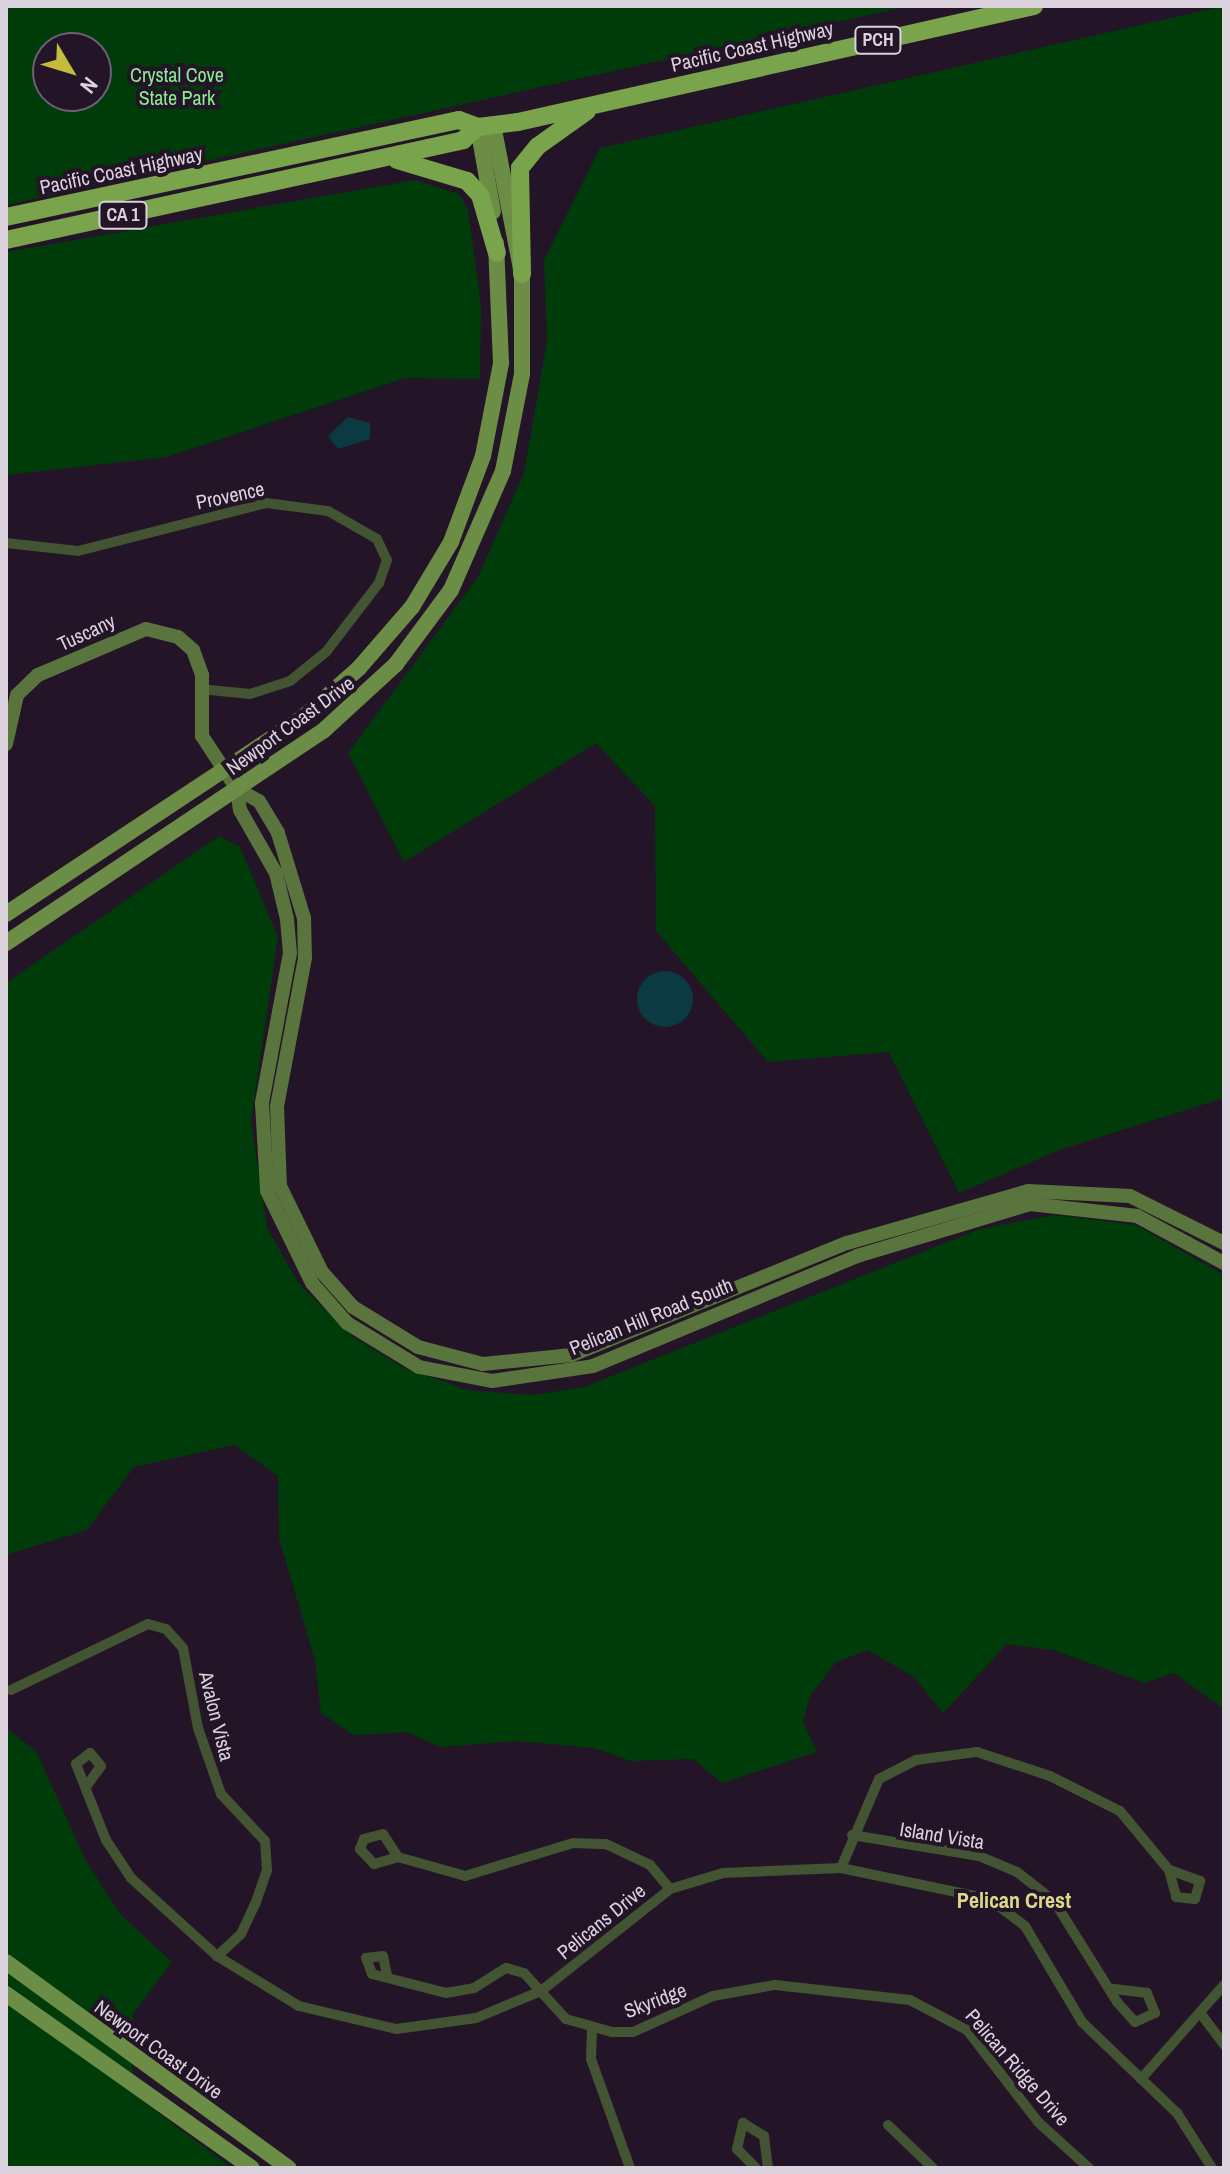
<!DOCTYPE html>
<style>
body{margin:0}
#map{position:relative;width:1230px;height:2174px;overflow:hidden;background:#231527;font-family:"Archivo Narrow",sans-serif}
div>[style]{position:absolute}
.green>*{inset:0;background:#003b0a}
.water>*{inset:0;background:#0b3a43}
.round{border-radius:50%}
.street>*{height:10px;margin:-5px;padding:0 5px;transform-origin:5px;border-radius:5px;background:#435432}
.secondary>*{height:14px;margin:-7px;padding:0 7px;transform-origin:7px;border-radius:7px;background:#5a743d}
.primary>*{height:16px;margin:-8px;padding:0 8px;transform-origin:8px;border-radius:8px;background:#6b8d45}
.highway>*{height:18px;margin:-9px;padding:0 9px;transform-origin:9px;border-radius:9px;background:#7aa44b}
span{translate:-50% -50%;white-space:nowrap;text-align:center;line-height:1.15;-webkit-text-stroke:8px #231527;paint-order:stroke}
.shield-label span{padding:2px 6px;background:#231527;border:2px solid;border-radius:6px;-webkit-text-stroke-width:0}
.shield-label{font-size:18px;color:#dcd2de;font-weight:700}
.street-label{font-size:20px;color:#dcd2de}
.park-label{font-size:20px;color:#8ced90}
.neighbourhood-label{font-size:22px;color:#ddd889;font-weight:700}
.frame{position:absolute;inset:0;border:8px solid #dcd2de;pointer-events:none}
.north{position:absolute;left:32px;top:32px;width:80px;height:80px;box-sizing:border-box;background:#231527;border:2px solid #6d6170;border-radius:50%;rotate:128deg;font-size:22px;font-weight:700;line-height:32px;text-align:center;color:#dcd2de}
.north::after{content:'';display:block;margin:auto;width:28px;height:36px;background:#c5bc3d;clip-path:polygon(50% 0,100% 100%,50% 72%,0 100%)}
</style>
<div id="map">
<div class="green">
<div style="clip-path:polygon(evenodd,6px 6px,909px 6px,6px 205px,6px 6px,96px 48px,96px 96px,48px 96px,48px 48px,96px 48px)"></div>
<div style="clip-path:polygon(1224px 6px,1224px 1098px,1062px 1149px,959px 1193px,889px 1052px,768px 1062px,656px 931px,655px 806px,596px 743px,404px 862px,348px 753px,478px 577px,524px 473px,547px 341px,544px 260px,600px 148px)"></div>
<div style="clip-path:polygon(415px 180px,459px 194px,468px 209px,481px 305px,480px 379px,405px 378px,167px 457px,6px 475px,6px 252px)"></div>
<div style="clip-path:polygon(219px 836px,240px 847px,278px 937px,251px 1121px,267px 1228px,299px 1284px,353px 1337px,404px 1368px,468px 1390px,533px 1395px,584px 1387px,980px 1229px,1054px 1215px,1136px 1225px,1224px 1275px,1224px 1709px,1174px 1673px,1145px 1683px,1053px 1650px,1007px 1644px,943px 1713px,914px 1677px,868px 1650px,836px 1662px,810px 1696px,803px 1722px,817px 1752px,722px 1783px,693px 1759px,631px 1761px,594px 1748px,516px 1741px,440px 1747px,407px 1732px,354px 1735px,321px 1713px,315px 1661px,279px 1538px,278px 1476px,234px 1445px,134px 1467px,87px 1530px,6px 1555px,6px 983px)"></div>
<div style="clip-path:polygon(6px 1728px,36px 1751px,85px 1859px,120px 1914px,172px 1962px,133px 2014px,132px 2093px,232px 2168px,6px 2168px)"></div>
</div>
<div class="water">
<div style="clip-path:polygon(348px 417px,370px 423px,370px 439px,338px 449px,328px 436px)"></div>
<div class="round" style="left:637px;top:971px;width:56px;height:56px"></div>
</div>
<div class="street">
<div style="left:6px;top:543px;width:72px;rotate:6.3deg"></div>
<div style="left:78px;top:551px;width:194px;rotate:-14.3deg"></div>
<div style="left:266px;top:503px;width:63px;rotate:7.4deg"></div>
<div style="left:328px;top:511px;width:56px;rotate:29.7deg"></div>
<div style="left:377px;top:539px;width:23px;rotate:65deg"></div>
<div style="left:387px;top:560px;width:24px;rotate:109deg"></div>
<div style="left:379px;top:583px;width:87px;rotate:127.5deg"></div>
<div style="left:326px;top:652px;width:46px;rotate:141.1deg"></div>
<div style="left:290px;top:681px;width:42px;rotate:162deg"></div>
<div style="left:250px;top:694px;width:50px;rotate:-174.3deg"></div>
<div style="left:11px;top:1690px;width:152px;rotate:-25.7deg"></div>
<div style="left:148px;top:1624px;width:19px;rotate:16deg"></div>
<div style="left:166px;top:1629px;width:25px;rotate:48deg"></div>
<div style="left:183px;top:1648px;width:81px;rotate:79.4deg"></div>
<div style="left:198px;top:1728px;width:70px;rotate:70.8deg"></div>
<div style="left:221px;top:1794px;width:64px;rotate:46.9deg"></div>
<div style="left:265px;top:1841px;width:29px;rotate:86deg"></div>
<div style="left:267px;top:1870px;width:36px;rotate:109deg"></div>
<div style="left:255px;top:1904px;width:33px;rotate:115deg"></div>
<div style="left:241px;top:1934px;width:33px;rotate:137deg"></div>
<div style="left:88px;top:1784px;width:22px;rotate:-54deg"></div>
<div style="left:101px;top:1766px;width:17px;rotate:-130deg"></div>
<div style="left:90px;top:1753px;width:18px;rotate:142deg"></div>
<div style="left:76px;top:1764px;width:82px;rotate:68.5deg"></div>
<div style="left:106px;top:1840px;width:45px;rotate:56.7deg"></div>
<div style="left:131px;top:1878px;width:116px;rotate:42.2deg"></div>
<div style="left:217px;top:1956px;width:96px;rotate:31.4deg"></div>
<div style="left:299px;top:2006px;width:100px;rotate:13.3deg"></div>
<div style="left:396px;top:2029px;width:81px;rotate:-7.8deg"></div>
<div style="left:476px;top:2018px;width:70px;rotate:-22.6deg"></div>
<div style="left:541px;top:1991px;width:164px;rotate:-38.3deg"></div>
<div style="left:670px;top:1889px;width:55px;rotate:-16.8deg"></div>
<div style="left:723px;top:1873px;width:118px;rotate:-2.4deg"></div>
<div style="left:841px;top:1868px;width:151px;rotate:11.8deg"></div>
<div style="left:989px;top:1899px;width:45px;rotate:36.9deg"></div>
<div style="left:1025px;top:1926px;width:112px;rotate:59.3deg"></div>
<div style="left:1082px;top:2022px;width:132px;rotate:43.8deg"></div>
<div style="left:1177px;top:2113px;width:65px;rotate:57.5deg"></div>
<div style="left:852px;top:1835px;width:129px;rotate:9.4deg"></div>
<div style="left:979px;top:1856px;width:41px;rotate:22.8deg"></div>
<div style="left:1017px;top:1872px;width:47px;rotate:38.1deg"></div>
<div style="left:1054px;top:1901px;width:119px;rotate:58deg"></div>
<div style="left:1117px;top:2002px;width:27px;rotate:48deg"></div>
<div style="left:1135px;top:2022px;width:22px;rotate:-24deg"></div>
<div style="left:1155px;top:2013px;width:22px;rotate:-112deg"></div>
<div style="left:1147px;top:1993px;width:35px;rotate:-173deg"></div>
<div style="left:398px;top:1857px;width:27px;rotate:-123deg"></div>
<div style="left:383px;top:1834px;width:20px;rotate:165deg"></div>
<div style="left:364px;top:1839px;width:11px;rotate:112deg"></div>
<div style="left:360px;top:1849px;width:21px;rotate:47deg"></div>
<div style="left:374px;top:1864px;width:25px;rotate:-16deg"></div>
<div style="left:398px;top:1857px;width:70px;rotate:15.8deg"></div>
<div style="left:465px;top:1876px;width:113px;rotate:-17deg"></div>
<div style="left:573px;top:1843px;width:33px;rotate:2deg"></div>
<div style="left:606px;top:1844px;width:49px;rotate:25.5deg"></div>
<div style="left:650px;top:1865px;width:31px;rotate:50deg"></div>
<div style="left:841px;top:1868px;width:97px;rotate:-66.9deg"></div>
<div style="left:879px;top:1779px;width:42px;rotate:-27.2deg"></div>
<div style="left:916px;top:1760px;width:62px;rotate:-7.5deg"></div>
<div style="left:977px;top:1752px;width:77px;rotate:18.2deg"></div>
<div style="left:1050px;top:1776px;width:78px;rotate:26.6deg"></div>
<div style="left:1120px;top:1811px;width:77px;rotate:50.3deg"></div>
<div style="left:1169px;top:1870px;width:28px;rotate:75deg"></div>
<div style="left:1176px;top:1897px;width:19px;rotate:6deg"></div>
<div style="left:1195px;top:1899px;width:19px;rotate:-74deg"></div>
<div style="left:1200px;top:1881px;width:33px;rotate:-160deg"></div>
<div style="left:387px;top:1976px;width:20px;rotate:-101deg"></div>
<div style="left:383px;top:1956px;width:17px;rotate:173deg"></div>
<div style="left:366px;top:1958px;width:17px;rotate:69deg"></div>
<div style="left:372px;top:1974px;width:76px;rotate:14.4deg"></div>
<div style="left:446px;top:1993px;width:28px;rotate:-10deg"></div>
<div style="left:474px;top:1988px;width:38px;rotate:-32deg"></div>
<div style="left:506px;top:1968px;width:19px;rotate:16deg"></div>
<div style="left:524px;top:1973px;width:62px;rotate:47.6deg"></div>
<div style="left:566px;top:2019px;width:48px;rotate:15.8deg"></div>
<div style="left:612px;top:2032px;width:21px"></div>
<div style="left:633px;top:2032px;width:88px;rotate:-24.2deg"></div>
<div style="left:713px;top:1996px;width:63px;rotate:-10.1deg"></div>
<div style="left:775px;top:1985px;width:136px;rotate:6.3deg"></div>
<div style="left:910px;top:2000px;width:64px;rotate:27.8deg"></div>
<div style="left:967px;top:2030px;width:116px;rotate:52.3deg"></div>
<div style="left:1038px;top:2122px;width:69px;rotate:42deg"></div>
<div style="left:1201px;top:2014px;width:39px;rotate:53deg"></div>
<div style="left:592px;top:2030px;width:29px;rotate:92deg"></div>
<div style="left:591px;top:2059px;width:116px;rotate:70.3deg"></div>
<div style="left:1141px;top:2079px;width:125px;rotate:-48.6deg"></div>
<div style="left:888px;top:2125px;width:62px;rotate:43.7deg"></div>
<div style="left:756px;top:2168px;width:27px;rotate:-135deg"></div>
<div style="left:737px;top:2149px;width:27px;rotate:-77deg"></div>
<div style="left:743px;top:2123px;width:25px;rotate:32deg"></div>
<div style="left:764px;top:2136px;width:32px;rotate:83deg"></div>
</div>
<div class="secondary">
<div style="left:6px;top:744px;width:50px;rotate:-77.3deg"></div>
<div style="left:17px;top:695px;width:29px;rotate:-44deg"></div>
<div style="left:38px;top:675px;width:117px;rotate:-23.1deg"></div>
<div style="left:146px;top:629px;width:33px;rotate:14deg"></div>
<div style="left:178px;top:637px;width:20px;rotate:41deg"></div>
<div style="left:193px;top:650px;width:27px;rotate:70deg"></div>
<div style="left:202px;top:675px;width:61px;rotate:90deg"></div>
<div style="left:202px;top:736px;width:64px;rotate:56.6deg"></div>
<div style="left:237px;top:789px;width:21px;rotate:82deg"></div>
<div style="left:240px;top:810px;width:73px;rotate:60.3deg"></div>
<div style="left:276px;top:873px;width:47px;rotate:76.6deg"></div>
<div style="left:287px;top:919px;width:34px;rotate:85deg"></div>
<div style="left:290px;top:953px;width:153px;rotate:100.6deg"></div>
<div style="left:262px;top:1103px;width:88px;rotate:86.7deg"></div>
<div style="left:267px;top:1191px;width:102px;rotate:63.9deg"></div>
<div style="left:312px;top:1283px;width:53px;rotate:48.8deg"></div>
<div style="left:347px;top:1323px;width:84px;rotate:31.4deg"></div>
<div style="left:419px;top:1367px;width:74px;rotate:10.9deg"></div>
<div style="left:492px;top:1381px;width:102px;rotate:-8.4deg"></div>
<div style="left:593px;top:1366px;width:286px;rotate:-22.6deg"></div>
<div style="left:857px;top:1256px;width:181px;rotate:-16.7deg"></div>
<div style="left:1030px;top:1204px;width:108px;rotate:6.4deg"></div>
<div style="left:1137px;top:1216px;width:99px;rotate:28.4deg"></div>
<div style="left:237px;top:789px;width:25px;rotate:29deg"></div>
<div style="left:259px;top:801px;width:37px;rotate:59deg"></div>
<div style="left:278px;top:833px;width:89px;rotate:73deg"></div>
<div style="left:304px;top:918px;width:40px;rotate:88.6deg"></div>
<div style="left:305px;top:958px;width:151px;rotate:100.7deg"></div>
<div style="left:277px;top:1106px;width:80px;rotate:87.9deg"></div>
<div style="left:280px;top:1186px;width:96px;rotate:64deg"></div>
<div style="left:322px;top:1272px;width:47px;rotate:48.5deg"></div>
<div style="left:353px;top:1307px;width:76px;rotate:31.6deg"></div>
<div style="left:418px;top:1347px;width:67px;rotate:14.7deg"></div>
<div style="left:483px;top:1364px;width:89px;rotate:-5.8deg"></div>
<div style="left:572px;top:1355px;width:297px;rotate:-22.2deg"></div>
<div style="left:847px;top:1243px;width:188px;rotate:-16deg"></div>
<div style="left:1028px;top:1191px;width:102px;rotate:2.8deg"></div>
<div style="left:1130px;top:1196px;width:105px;rotate:26.6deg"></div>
</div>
<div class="primary">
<div style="left:478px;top:127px;width:86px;rotate:80deg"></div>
<div style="left:6px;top:914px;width:354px;rotate:-33.5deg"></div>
<div style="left:301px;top:719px;width:77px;rotate:-41.3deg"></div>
<div style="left:359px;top:668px;width:81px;rotate:-49deg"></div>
<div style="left:412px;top:607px;width:76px;rotate:-59deg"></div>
<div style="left:451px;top:542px;width:92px;rotate:-69.6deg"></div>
<div style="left:483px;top:456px;width:95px;rotate:-79deg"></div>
<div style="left:501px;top:363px;width:120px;rotate:-92.4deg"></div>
<div style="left:6px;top:943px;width:381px;rotate:-33.8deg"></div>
<div style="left:323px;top:731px;width:99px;rotate:-42.5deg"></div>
<div style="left:396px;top:664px;width:92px;rotate:-53.4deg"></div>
<div style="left:451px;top:590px;width:130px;rotate:-66.4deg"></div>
<div style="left:503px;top:471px;width:99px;rotate:-78.9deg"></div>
<div style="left:522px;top:374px;width:100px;rotate:-90deg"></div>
<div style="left:522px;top:274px;width:152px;rotate:-101deg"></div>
<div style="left:6px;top:1962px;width:350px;rotate:36.1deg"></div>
<div style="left:6px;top:1994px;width:301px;rotate:35.3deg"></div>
</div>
<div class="highway">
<div style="left:397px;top:160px;width:73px;rotate:16.7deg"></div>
<div style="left:467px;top:181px;width:19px;rotate:47deg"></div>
<div style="left:480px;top:195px;width:60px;rotate:73.7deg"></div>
<div style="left:6px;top:217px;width:463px;rotate:-12.1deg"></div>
<div style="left:459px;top:120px;width:20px;rotate:20deg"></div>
<div style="left:478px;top:127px;width:40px;rotate:-7.1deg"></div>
<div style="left:518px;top:122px;width:529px;rotate:-12.67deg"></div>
<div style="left:6px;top:240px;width:468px;rotate:-12.3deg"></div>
<div style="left:463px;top:140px;width:20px;rotate:-41deg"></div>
<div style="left:522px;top:274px;width:106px;rotate:-91.1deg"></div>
<div style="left:520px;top:168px;width:28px;rotate:-51deg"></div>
<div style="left:538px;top:146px;width:60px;rotate:-35.5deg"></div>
</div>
<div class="shield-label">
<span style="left:878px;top:40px">PCH</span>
<span style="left:123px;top:215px">CA 1</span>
</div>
<div class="street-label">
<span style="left:752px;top:46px;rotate:-13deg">Pacific Coast Highway</span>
<span style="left:121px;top:170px;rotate:-12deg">Pacific Coast Highway</span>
<span style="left:230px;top:495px;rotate:-12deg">Provence</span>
<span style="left:86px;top:632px;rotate:-25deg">Tuscany</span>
<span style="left:290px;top:725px;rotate:-36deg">Newport Coast Drive</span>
<span style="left:651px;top:1316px;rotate:-22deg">Pelican Hill Road South</span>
<span style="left:217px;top:1716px;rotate:76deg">Avalon Vista</span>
<span style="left:942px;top:1835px;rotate:9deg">Island Vista</span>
<span style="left:601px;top:1921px;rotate:-39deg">Pelicans Drive</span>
<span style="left:655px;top:2000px;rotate:-21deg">Skyridge</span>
<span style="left:159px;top:2049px;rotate:36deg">Newport Coast Drive</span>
<span style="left:1018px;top:2067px;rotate:49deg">Pelican Ridge Drive</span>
</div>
<div class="park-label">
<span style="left:177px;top:86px">Crystal Cove<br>State Park</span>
</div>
<div class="neighbourhood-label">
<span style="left:1014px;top:1901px">Pelican Crest</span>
</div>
<div class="frame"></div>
<div class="north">N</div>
</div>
